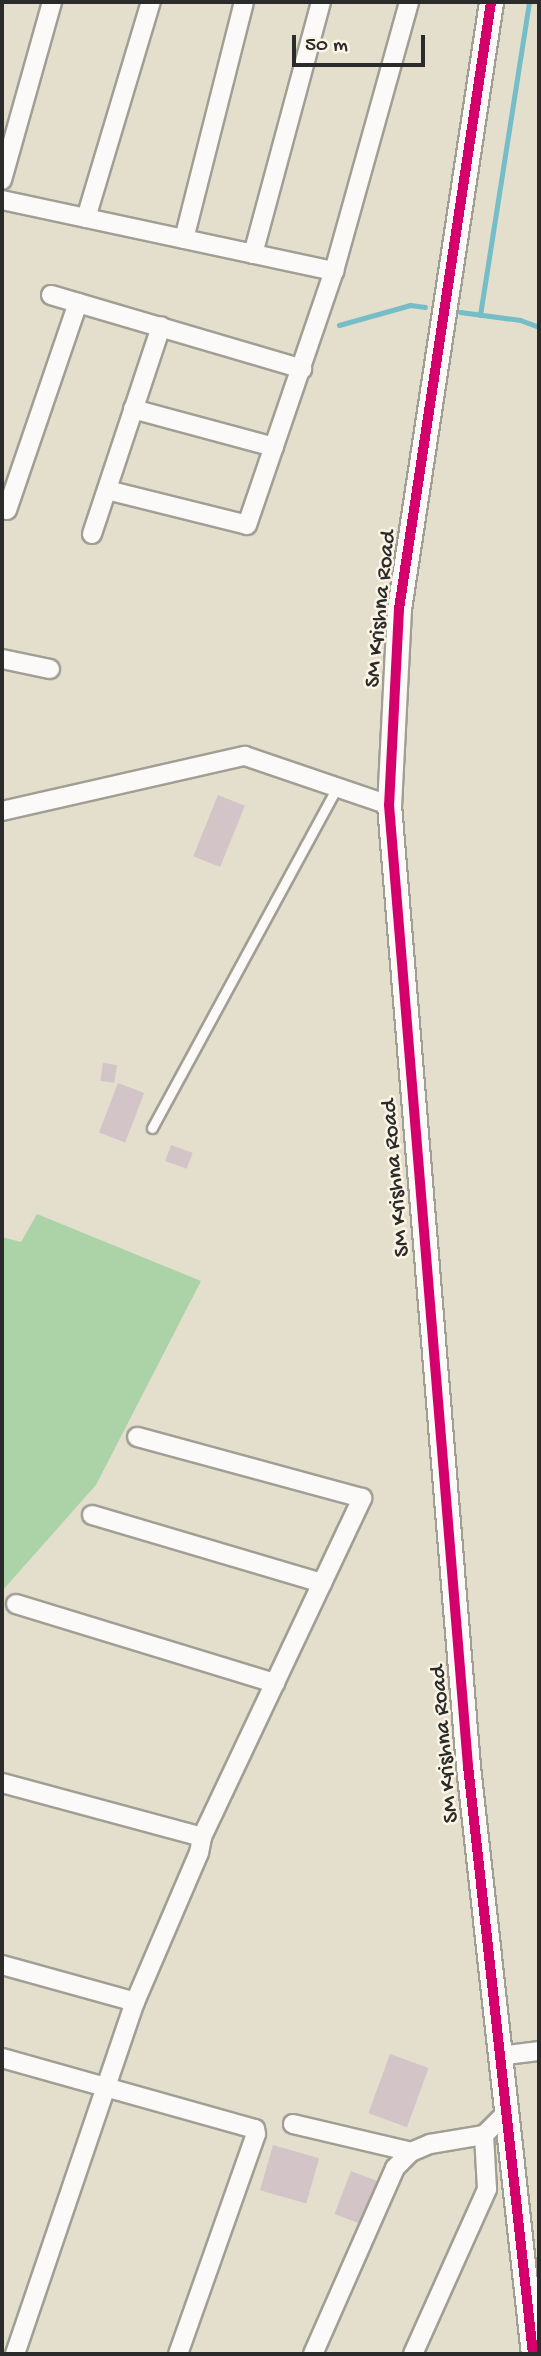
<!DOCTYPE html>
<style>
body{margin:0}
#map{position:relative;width:541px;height:2356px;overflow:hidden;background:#e4decd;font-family:"Gochi Hand",sans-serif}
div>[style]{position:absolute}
.green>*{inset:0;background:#acd3a7}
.stream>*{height:5px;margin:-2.5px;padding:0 2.5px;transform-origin:2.5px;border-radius:2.5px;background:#75bdc7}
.building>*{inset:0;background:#d3c4c8;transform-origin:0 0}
.roads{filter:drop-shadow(2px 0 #a19e94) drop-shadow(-2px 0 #a19e94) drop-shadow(0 2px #a19e94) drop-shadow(0 -2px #a19e94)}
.service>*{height:9px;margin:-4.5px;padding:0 4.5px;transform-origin:4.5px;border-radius:4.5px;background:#fbfaf8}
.minor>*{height:18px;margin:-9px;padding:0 9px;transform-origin:9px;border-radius:9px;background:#fbfaf8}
.tertiary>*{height:23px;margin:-11.5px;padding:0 11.5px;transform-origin:11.5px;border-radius:11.5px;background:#fbfaf8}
.cycleway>*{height:10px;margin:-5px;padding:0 5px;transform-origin:5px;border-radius:5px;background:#d6006c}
span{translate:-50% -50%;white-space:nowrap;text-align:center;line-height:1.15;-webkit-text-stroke:5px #fcf5e5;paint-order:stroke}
.street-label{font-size:23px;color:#2b2b2b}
.frame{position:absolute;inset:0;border:4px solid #2b2b2b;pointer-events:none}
.scale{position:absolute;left:292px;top:35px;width:133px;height:32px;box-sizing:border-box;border:4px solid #2b2b2b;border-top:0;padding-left:9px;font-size:21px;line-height:24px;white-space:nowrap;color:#2b2b2b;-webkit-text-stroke:5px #fcf5e5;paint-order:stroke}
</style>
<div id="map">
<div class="green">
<div style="clip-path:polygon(37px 1214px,201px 1281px,96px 1485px,2px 1591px,2px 1237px,21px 1242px)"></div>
</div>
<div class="stream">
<div style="left:460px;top:312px;width:61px;rotate:7.6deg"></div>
<div style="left:520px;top:320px;width:20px;rotate:20deg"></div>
<div style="left:480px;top:315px;width:317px;rotate:-81.1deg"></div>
<div style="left:339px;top:325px;width:74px;rotate:-15.7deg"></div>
<div style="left:410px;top:305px;width:15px;rotate:8deg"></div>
</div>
<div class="building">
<div style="left:218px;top:795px;width:29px;height:66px;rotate:22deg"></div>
<div style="left:103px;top:1063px;width:14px;height:18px;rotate:8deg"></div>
<div style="left:118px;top:1083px;width:28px;height:53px;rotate:21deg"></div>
<div style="left:171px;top:1145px;width:23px;height:17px;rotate:20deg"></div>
<div style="left:390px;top:2054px;width:41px;height:63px;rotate:20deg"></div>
<div style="left:273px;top:2145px;width:48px;height:47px;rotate:16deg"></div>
<div style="left:351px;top:2171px;width:28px;height:46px;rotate:21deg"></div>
</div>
<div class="roads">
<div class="service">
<div style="left:152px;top:1128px;width:388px;rotate:-61.5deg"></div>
</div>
<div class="minor">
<div style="left:2px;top:180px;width:185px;rotate:-74.3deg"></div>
<div style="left:2px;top:200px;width:340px;rotate:12.1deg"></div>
<div style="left:86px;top:218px;width:226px;rotate:-73.3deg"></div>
<div style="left:184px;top:239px;width:244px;rotate:-75.8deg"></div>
<div style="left:253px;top:254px;width:261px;rotate:-74.9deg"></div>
<div style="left:51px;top:295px;width:262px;rotate:16.4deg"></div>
<div style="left:133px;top:409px;width:146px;rotate:15.1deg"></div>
<div style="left:107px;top:490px;width:144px;rotate:14deg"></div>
<div style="left:247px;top:525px;width:268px;rotate:-71.1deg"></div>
<div style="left:334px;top:271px;width:279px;rotate:-74.4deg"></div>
<div style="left:7px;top:510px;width:219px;rotate:-71.1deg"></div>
<div style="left:92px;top:534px;width:219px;rotate:-71.6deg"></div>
<div style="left:2px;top:659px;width:49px;rotate:11.8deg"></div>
<div style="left:2px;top:811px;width:249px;rotate:-12.8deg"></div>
<div style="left:245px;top:756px;width:152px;rotate:18.8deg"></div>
<div style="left:92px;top:1515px;width:240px;rotate:16.5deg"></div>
<div style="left:16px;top:1604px;width:271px;rotate:17deg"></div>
<div style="left:2px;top:1783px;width:207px;rotate:15.1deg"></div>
<div style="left:2px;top:1965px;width:138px;rotate:15.5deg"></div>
<div style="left:499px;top:2056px;width:40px;rotate:-7.1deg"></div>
<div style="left:2px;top:2058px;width:263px;rotate:15.7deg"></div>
<div style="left:255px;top:2129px;width:5px;rotate:79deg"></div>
<div style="left:256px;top:2134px;width:233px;rotate:109.5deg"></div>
<div style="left:293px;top:2124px;width:121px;rotate:13.3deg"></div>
<div style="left:15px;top:2354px;width:372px;rotate:-71.2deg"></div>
<div style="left:135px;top:2002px;width:162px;rotate:-66.8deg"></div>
<div style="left:199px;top:1853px;width:16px;rotate:-79deg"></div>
<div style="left:202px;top:1837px;width:375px;rotate:-64.7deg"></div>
<div style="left:362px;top:1498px;width:233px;rotate:-164.8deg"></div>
<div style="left:313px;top:2354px;width:203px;rotate:-66.2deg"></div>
<div style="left:395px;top:2168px;width:23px;rotate:-45deg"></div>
<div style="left:411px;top:2152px;width:21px;rotate:-23deg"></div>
<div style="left:430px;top:2144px;width:55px;rotate:-9.5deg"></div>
<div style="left:413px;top:2354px;width:181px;rotate:-65.8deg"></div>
<div style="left:487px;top:2189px;width:54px;rotate:-93.2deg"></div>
<div style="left:484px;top:2135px;width:30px;rotate:-45deg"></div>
</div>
<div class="tertiary">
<div style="left:491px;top:2px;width:614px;rotate:98.62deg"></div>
<div style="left:399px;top:609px;width:196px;rotate:92.9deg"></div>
<div style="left:389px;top:805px;width:964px;rotate:85.3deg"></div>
<div style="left:468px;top:1766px;width:592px;rotate:83.69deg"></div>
</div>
</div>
<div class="cycleway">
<div style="left:491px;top:2px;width:614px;rotate:98.62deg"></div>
<div style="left:399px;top:609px;width:196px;rotate:92.9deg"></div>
<div style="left:389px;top:805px;width:964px;rotate:85.3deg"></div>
<div style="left:468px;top:1766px;width:592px;rotate:83.69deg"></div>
</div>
<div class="street-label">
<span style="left:382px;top:609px;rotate:-84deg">SM Krishna Road</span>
<span style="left:397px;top:1178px;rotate:-95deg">SM Krishna Road</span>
<span style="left:446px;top:1744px;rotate:-95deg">SM Krishna Road</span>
</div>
<div class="frame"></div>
<div class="scale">50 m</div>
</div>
